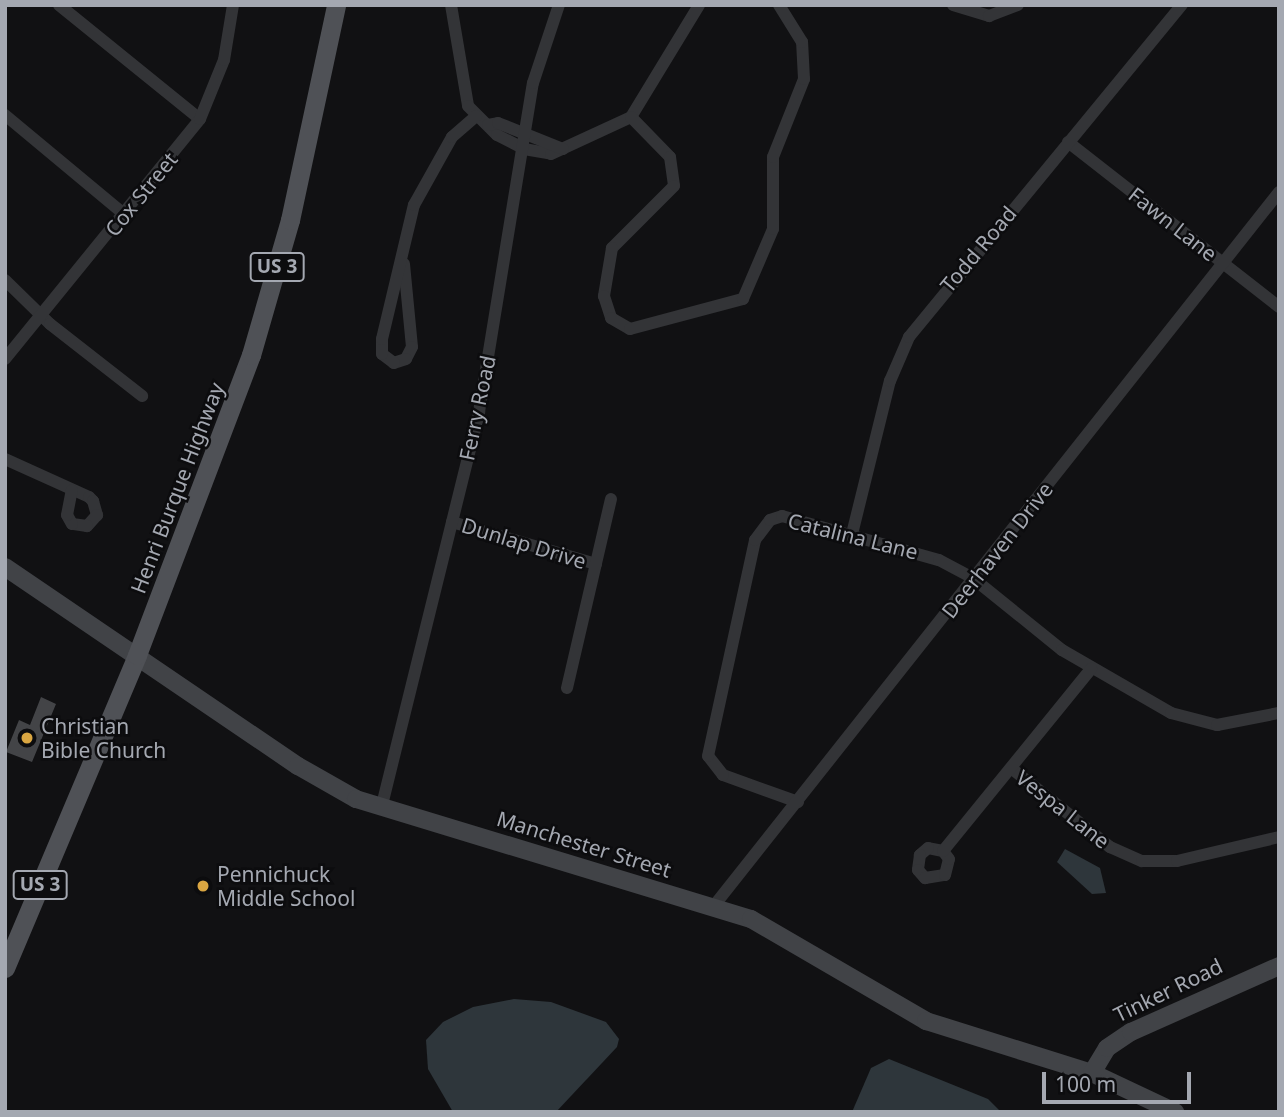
<!DOCTYPE html>
<style>
body{margin:0}
#map{position:relative;width:1284px;height:1117px;overflow:hidden;background:#111113;font-family:"Noto Sans",sans-serif}
div>[style]{position:absolute}
.water>*{inset:0;background:#2e363b}
.building>*{inset:0;background:#434447}
.street>*{height:12px;margin:-6px;padding:0 6px;transform-origin:6px;border-radius:6px;background:#333437}
.secondary>*{height:18px;margin:-9px;padding:0 9px;transform-origin:9px;border-radius:9px;background:#414347}
.primary>*{height:19px;margin:-9.5px;padding:0 9.5px;transform-origin:9.5px;border-radius:9.5px;background:#4f5156}
.dots>*{width:19px;height:19px;translate:-50% -50%;box-sizing:border-box;border:4px solid #0c0c0e;border-radius:50%}
span{translate:-50% -50%;white-space:nowrap;text-align:center;line-height:1.15;-webkit-text-stroke:5px #0c0c0e;paint-order:stroke}
.shield-label span{padding:2px 5px;background:#0c0c0e;border:2px solid;border-radius:5px;-webkit-text-stroke-width:0}
.shield-label{font-size:19px;color:#a4a8b1;font-weight:700}
.street-label{font-size:21px;color:#a4a8b1}
.poi-label{font-size:21px;color:#a4a8b1}
.left{translate:0 -50%;text-align:left}
.frame{position:absolute;inset:0;border:7px solid #a4a8b1;pointer-events:none}
.scale{position:absolute;left:1042px;top:1072px;width:149px;height:32px;box-sizing:border-box;border:4px solid #a4a8b1;border-top:0;padding-left:9px;font-size:21px;line-height:24px;white-space:nowrap;color:#a4a8b1;-webkit-text-stroke:5px #0c0c0e;paint-order:stroke}
</style>
<div id="map">
<div class="water">
<div style="clip-path:polygon(1065px 849px,1100px 868px,1106px 893px,1092px 894px,1057px 862px)"></div>
<div style="clip-path:polygon(514px 999px,551px 1002px,606px 1022px,619px 1039px,617px 1047px,556px 1112px,453px 1112px,428px 1069px,426px 1040px,443px 1022px,473px 1007px)"></div>
<div style="clip-path:polygon(889px 1059px,988px 1099px,1001px 1112px,852px 1112px,871px 1068px)"></div>
</div>
<div class="building">
<div style="clip-path:polygon(41px 697px,56px 704px,32px 762px,6px 752px,19px 720px,30px 725px)"></div>
</div>
<div class="street">
<div style="left:59px;top:5px;width:181px;rotate:39deg"></div>
<div style="left:451px;top:5px;width:102px;rotate:80.4deg"></div>
<div style="left:468px;top:106px;width:41px;rotate:45deg"></div>
<div style="left:497px;top:135px;width:30px;rotate:27deg"></div>
<div style="left:524px;top:149px;width:27px;rotate:10deg"></div>
<div style="left:551px;top:154px;width:88px;rotate:-24.8deg"></div>
<div style="left:631px;top:117px;width:131px;rotate:-58.7deg"></div>
<div style="left:953px;top:5px;width:38px;rotate:17deg"></div>
<div style="left:989px;top:16px;width:31px;rotate:-21deg"></div>
<div style="left:5px;top:115px;width:155px;rotate:39.8deg"></div>
<div style="left:631px;top:117px;width:56px;rotate:45.7deg"></div>
<div style="left:670px;top:157px;width:29px;rotate:82deg"></div>
<div style="left:674px;top:186px;width:88px;rotate:135deg"></div>
<div style="left:612px;top:248px;width:49px;rotate:99.5deg"></div>
<div style="left:604px;top:296px;width:23px;rotate:72deg"></div>
<div style="left:611px;top:318px;width:22px;rotate:30deg"></div>
<div style="left:630px;top:329px;width:117px;rotate:-14.9deg"></div>
<div style="left:743px;top:299px;width:76px;rotate:-66.8deg"></div>
<div style="left:773px;top:229px;width:72px;rotate:-90deg"></div>
<div style="left:773px;top:157px;width:84px;rotate:-68.3deg"></div>
<div style="left:804px;top:79px;width:37px;rotate:-93deg"></div>
<div style="left:802px;top:42px;width:44px;rotate:-121.9deg"></div>
<div style="left:488px;top:125px;width:10px;rotate:-11deg"></div>
<div style="left:498px;top:123px;width:70px;rotate:21.8deg"></div>
<div style="left:1068px;top:142px;width:268px;rotate:38deg"></div>
<div style="left:404px;top:264px;width:83px;rotate:84.5deg"></div>
<div style="left:412px;top:347px;width:13px;rotate:117deg"></div>
<div style="left:406px;top:359px;width:13px;rotate:162deg"></div>
<div style="left:394px;top:363px;width:15px;rotate:-143deg"></div>
<div style="left:382px;top:354px;width:15px;rotate:-90deg"></div>
<div style="left:382px;top:339px;width:138px;rotate:-76.6deg"></div>
<div style="left:414px;top:205px;width:78px;rotate:-60.8deg"></div>
<div style="left:452px;top:137px;width:32px;rotate:-41deg"></div>
<div style="left:5px;top:280px;width:63px;rotate:44.4deg"></div>
<div style="left:50px;top:324px;width:117px;rotate:38deg"></div>
<div style="left:5px;top:359px;width:309px;rotate:-50.9deg"></div>
<div style="left:200px;top:119px;width:64px;rotate:-67.9deg"></div>
<div style="left:224px;top:60px;width:56px;rotate:-80.7deg"></div>
<div style="left:5px;top:459px;width:92px;rotate:24.3deg"></div>
<div style="left:89px;top:497px;width:6px;rotate:45deg"></div>
<div style="left:93px;top:501px;width:15px;rotate:74deg"></div>
<div style="left:97px;top:515px;width:15px;rotate:132deg"></div>
<div style="left:87px;top:526px;width:15px;rotate:-172deg"></div>
<div style="left:72px;top:524px;width:10px;rotate:-119deg"></div>
<div style="left:67px;top:515px;width:25px;rotate:-79deg"></div>
<div style="left:452px;top:522px;width:150px;rotate:16.3deg"></div>
<div style="left:852px;top:534px;width:158px;rotate:-76.1deg"></div>
<div style="left:890px;top:381px;width:48px;rotate:-66.6deg"></div>
<div style="left:909px;top:337px;width:430px;rotate:-50.6deg"></div>
<div style="left:567px;top:688px;width:194px;rotate:-76.9deg"></div>
<div style="left:1011px;top:768px;width:127px;rotate:38.6deg"></div>
<div style="left:1110px;top:847px;width:35px;rotate:24deg"></div>
<div style="left:1142px;top:861px;width:35px"></div>
<div style="left:1177px;top:861px;width:105px;rotate:-13.2deg"></div>
<div style="left:798px;top:802px;width:80px;rotate:-160.2deg"></div>
<div style="left:723px;top:775px;width:24px;rotate:-128deg"></div>
<div style="left:708px;top:756px;width:221px;rotate:-77.7deg"></div>
<div style="left:755px;top:540px;width:25px;rotate:-53deg"></div>
<div style="left:770px;top:520px;width:13px;rotate:-18deg"></div>
<div style="left:782px;top:516px;width:163px;rotate:15.7deg"></div>
<div style="left:939px;top:560px;width:40px;rotate:28deg"></div>
<div style="left:974px;top:579px;width:113px;rotate:38.9deg"></div>
<div style="left:1062px;top:650px;width:126px;rotate:30deg"></div>
<div style="left:1171px;top:713px;width:48px;rotate:14.6deg"></div>
<div style="left:1217px;top:725px;width:63px;rotate:-11deg"></div>
<div style="left:381px;top:809px;width:409px;rotate:-76.1deg"></div>
<div style="left:479px;top:412px;width:333px;rotate:-80.7deg"></div>
<div style="left:533px;top:83px;width:82px;rotate:-71.6deg"></div>
<div style="left:943px;top:851px;width:15px;rotate:-169deg"></div>
<div style="left:928px;top:848px;width:11px;rotate:139deg"></div>
<div style="left:920px;top:855px;width:15px;rotate:98deg"></div>
<div style="left:918px;top:870px;width:11px;rotate:49deg"></div>
<div style="left:925px;top:878px;width:20px;rotate:-9deg"></div>
<div style="left:945px;top:875px;width:16px;rotate:-76deg"></div>
<div style="left:949px;top:859px;width:10px;rotate:-127deg"></div>
<div style="left:943px;top:851px;width:235px;rotate:-50.9deg"></div>
<div style="left:713px;top:907px;width:912px;rotate:-51.63deg"></div>
</div>
<div class="secondary">
<div style="left:5px;top:567px;width:354px;rotate:34.2deg"></div>
<div style="left:298px;top:766px;width:67px;rotate:29.6deg"></div>
<div style="left:356px;top:799px;width:413px;rotate:16.9deg"></div>
<div style="left:751px;top:919px;width:203px;rotate:30.2deg"></div>
<div style="left:926px;top:1021px;width:174px;rotate:17.4deg"></div>
<div style="left:1092px;top:1073px;width:92px;rotate:25.2deg"></div>
<div style="left:1092px;top:1073px;width:29px;rotate:-59deg"></div>
<div style="left:1107px;top:1048px;width:29px;rotate:-34deg"></div>
<div style="left:1131px;top:1032px;width:162px;rotate:-24deg"></div>
</div>
<div class="primary">
<div style="left:5px;top:968px;width:340px;rotate:-67.1deg"></div>
<div style="left:137px;top:655px;width:321px;rotate:-69.2deg"></div>
<div style="left:251px;top:355px;width:141px;rotate:-73.9deg"></div>
<div style="left:290px;top:220px;width:220px;rotate:-77.9deg"></div>
</div>
<div class="dots">
<div style="left:27px;top:738px;background:#daa642"></div>
<div style="left:203px;top:886px;background:#daa642"></div>
</div>
<div class="shield-label">
<span style="left:277px;top:267px">US 3</span>
<span style="left:40px;top:885px">US 3</span>
</div>
<div class="street-label">
<span style="left:141px;top:194px;rotate:-51deg">Cox Street</span>
<span style="left:1173px;top:224px;rotate:38deg">Fawn Lane</span>
<span style="left:978px;top:249px;rotate:-50deg">Todd Road</span>
<span style="left:477px;top:408px;rotate:-78deg">Ferry Road</span>
<span style="left:177px;top:488px;rotate:-69deg">Henri Burque Highway</span>
<span style="left:853px;top:536px;rotate:14deg">Catalina Lane</span>
<span style="left:524px;top:543px;rotate:17deg">Dunlap Drive</span>
<span style="left:997px;top:550px;rotate:-52deg">Deerhaven Drive</span>
<span style="left:1063px;top:809px;rotate:38deg">Vespa Lane</span>
<span style="left:584px;top:844px;rotate:17deg">Manchester Street</span>
<span style="left:1168px;top:990px;rotate:-26deg">Tinker Road</span>
</div>
<div class="poi-label">
<span class="left" style="left:41px;top:738px">Christian<br>Bible Church</span>
<span class="left" style="left:217px;top:886px">Pennichuck<br>Middle School</span>
</div>
<div class="frame"></div>
<div class="scale">100 m</div>
</div>
